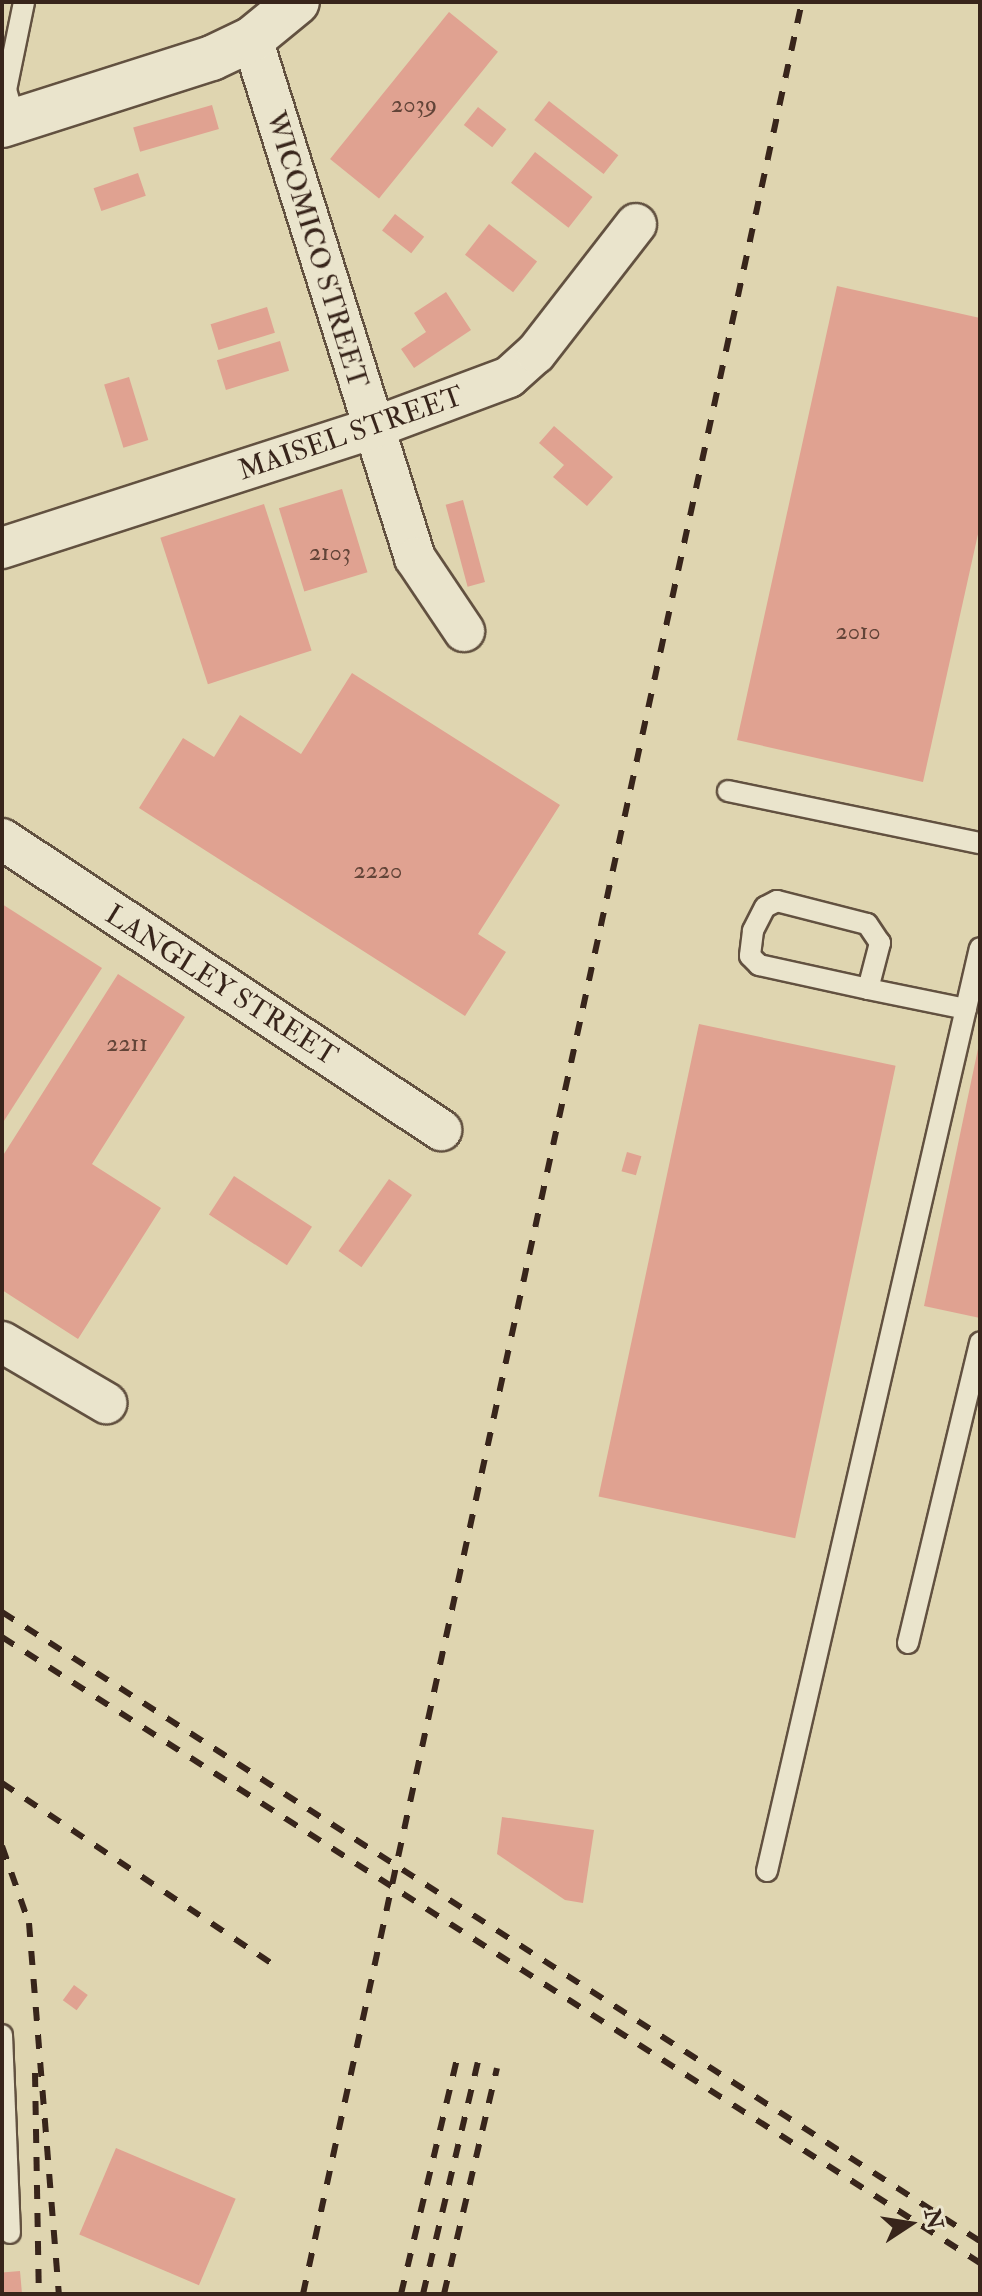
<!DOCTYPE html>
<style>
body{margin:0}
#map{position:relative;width:982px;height:2296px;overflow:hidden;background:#dfd5b0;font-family:"IM FELL Double Pica",serif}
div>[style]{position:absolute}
.building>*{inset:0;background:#e0a291;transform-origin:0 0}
.roads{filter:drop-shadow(2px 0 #625140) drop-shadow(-2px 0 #625140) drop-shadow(0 2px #625140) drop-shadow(0 -2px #625140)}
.lane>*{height:20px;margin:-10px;padding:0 10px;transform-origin:10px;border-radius:10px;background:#eae4cc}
.street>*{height:40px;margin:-20px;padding:0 20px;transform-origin:20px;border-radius:20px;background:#eae4cc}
.secondary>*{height:44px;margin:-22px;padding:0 22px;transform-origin:22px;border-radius:22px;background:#eae4cc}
.rail>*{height:6px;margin-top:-3px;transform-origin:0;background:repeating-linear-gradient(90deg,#38251b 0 14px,transparent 0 28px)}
span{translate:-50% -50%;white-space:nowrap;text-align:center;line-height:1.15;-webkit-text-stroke:7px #eae4cc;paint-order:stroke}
.number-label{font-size:24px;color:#624438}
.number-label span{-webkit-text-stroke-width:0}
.street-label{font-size:28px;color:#38251b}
.frame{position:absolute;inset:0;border:4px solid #38251b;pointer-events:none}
.north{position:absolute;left:870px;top:2184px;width:80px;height:80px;-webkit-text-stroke:6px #eae4cc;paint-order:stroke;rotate:78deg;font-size:22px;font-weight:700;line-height:32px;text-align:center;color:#38251b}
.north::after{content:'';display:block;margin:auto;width:28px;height:36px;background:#38251b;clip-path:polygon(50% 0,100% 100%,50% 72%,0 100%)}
</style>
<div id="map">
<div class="building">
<div style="left:449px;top:12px;width:63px;height:189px;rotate:39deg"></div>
<div style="left:549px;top:101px;width:88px;height:24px;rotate:38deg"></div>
<div style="left:212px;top:105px;width:25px;height:82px;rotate:74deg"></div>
<div style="left:478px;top:107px;width:36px;height:23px;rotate:38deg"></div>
<div style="left:535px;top:152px;width:73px;height:39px;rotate:38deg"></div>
<div style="left:138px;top:173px;width:24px;height:47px;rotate:71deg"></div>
<div style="left:395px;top:214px;width:37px;height:21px;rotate:38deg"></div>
<div style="left:489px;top:224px;width:61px;height:39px;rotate:38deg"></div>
<div style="clip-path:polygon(837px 286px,980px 318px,980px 525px,923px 782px,737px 740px)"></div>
<div style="clip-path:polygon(446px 292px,471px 330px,414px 368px,401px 349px,426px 332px,414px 313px)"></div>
<div style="left:267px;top:307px;width:27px;height:59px;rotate:73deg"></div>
<div style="left:280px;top:341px;width:31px;height:66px;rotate:73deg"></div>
<div style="left:129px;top:377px;width:66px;height:26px;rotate:73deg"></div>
<div style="clip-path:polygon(554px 426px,613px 477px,587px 506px,553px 477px,564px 465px,539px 443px)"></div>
<div style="left:342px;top:489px;width:87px;height:66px;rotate:73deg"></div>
<div style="left:463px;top:500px;width:85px;height:18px;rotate:75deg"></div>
<div style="left:264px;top:504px;width:154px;height:109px;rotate:72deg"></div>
<div style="clip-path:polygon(352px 673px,560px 805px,478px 934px,506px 952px,465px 1016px,139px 808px,183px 738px,214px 757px,240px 715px,301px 754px)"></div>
<div style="clip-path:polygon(2px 904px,102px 968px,2px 1124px)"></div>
<div style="clip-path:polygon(118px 974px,185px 1017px,92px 1164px,161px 1208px,78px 1339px,2px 1290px,2px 1157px)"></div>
<div style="left:699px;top:1024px;width:201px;height:483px;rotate:12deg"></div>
<div style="clip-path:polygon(979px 1044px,980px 1044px,980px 1318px,924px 1306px)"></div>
<div style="left:627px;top:1152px;width:15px;height:20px;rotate:16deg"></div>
<div style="left:234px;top:1176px;width:93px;height:46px;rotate:33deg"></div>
<div style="left:389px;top:1179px;width:28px;height:88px;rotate:35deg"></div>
<div style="clip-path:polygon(502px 1817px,594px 1830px,583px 1903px,565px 1900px,497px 1854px)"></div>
<div style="left:74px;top:1985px;width:17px;height:19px;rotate:36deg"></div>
<div style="left:116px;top:2148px;width:130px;height:94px;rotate:23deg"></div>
<div style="left:20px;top:2271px;width:23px;height:18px;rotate:85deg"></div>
</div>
<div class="roads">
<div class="lane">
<div style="left:15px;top:121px;width:32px;rotate:-106deg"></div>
<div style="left:6px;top:90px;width:90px;rotate:-78.4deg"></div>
<div style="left:728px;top:791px;width:257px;rotate:11.7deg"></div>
<div style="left:868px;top:989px;width:48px;rotate:-75.4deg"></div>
<div style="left:880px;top:943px;width:23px;rotate:-124deg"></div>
<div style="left:867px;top:924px;width:93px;rotate:-165.7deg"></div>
<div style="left:777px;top:901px;width:13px;rotate:153deg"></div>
<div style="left:765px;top:907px;width:27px;rotate:117deg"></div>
<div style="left:753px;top:931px;width:25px;rotate:97deg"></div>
<div style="left:750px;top:956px;width:13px;rotate:45deg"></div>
<div style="left:759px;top:965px;width:112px;rotate:12.4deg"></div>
<div style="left:868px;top:989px;width:100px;rotate:11.5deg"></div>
<div style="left:908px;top:1643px;width:309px;rotate:-76.5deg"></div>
<div style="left:767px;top:1871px;width:947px;rotate:-77.01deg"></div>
<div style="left:2px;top:2035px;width:198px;rotate:87.7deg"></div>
</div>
<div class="street">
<div style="left:252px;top:39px;width:544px;rotate:72.56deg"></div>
<div style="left:415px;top:558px;width:88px;rotate:56.1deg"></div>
<div style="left:2px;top:548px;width:387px;rotate:-17.9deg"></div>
<div style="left:370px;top:429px;width:148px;rotate:-20.5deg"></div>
<div style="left:509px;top:377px;width:36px;rotate:-42deg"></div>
<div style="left:536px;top:353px;width:163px;rotate:-52.2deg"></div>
<div style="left:2px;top:839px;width:527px;rotate:33.54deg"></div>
<div style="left:2px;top:1342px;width:121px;rotate:30.4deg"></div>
</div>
<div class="secondary">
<div style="left:2px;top:125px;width:220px;rotate:-17.7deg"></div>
<div style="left:212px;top:58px;width:44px;rotate:-25.4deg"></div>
<div style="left:252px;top:39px;width:58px;rotate:-39.4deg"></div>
</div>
</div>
<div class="rail">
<div style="left:2px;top:1612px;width:1163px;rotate:32.75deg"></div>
<div style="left:2px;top:1637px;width:1161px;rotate:32.62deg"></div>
<div style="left:2px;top:1783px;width:325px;rotate:33.8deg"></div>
<div style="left:2px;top:1846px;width:82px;rotate:70.7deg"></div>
<div style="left:29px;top:1923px;width:372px;rotate:85.4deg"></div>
<div style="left:35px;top:2073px;width:221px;rotate:89deg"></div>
<div style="left:303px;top:2294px;width:2346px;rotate:-77.72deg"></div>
<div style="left:401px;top:2294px;width:247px;rotate:-76.6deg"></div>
<div style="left:423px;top:2294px;width:238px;rotate:-76.7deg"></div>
<div style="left:444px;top:2294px;width:232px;rotate:-76.8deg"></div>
</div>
<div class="number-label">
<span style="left:414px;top:105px">2039</span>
<span style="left:330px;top:553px">2103</span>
<span style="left:858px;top:632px">2010</span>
<span style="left:378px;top:871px">2220</span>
<span style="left:127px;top:1044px">2211</span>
</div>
<div class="street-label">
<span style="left:316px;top:250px;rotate:73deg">WICOMICO STREET</span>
<span style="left:351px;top:434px;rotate:-19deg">MAISEL STREET</span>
<span style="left:221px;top:986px;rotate:33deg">LANGLEY STREET</span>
</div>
<div class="frame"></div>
<div class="north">N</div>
</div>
